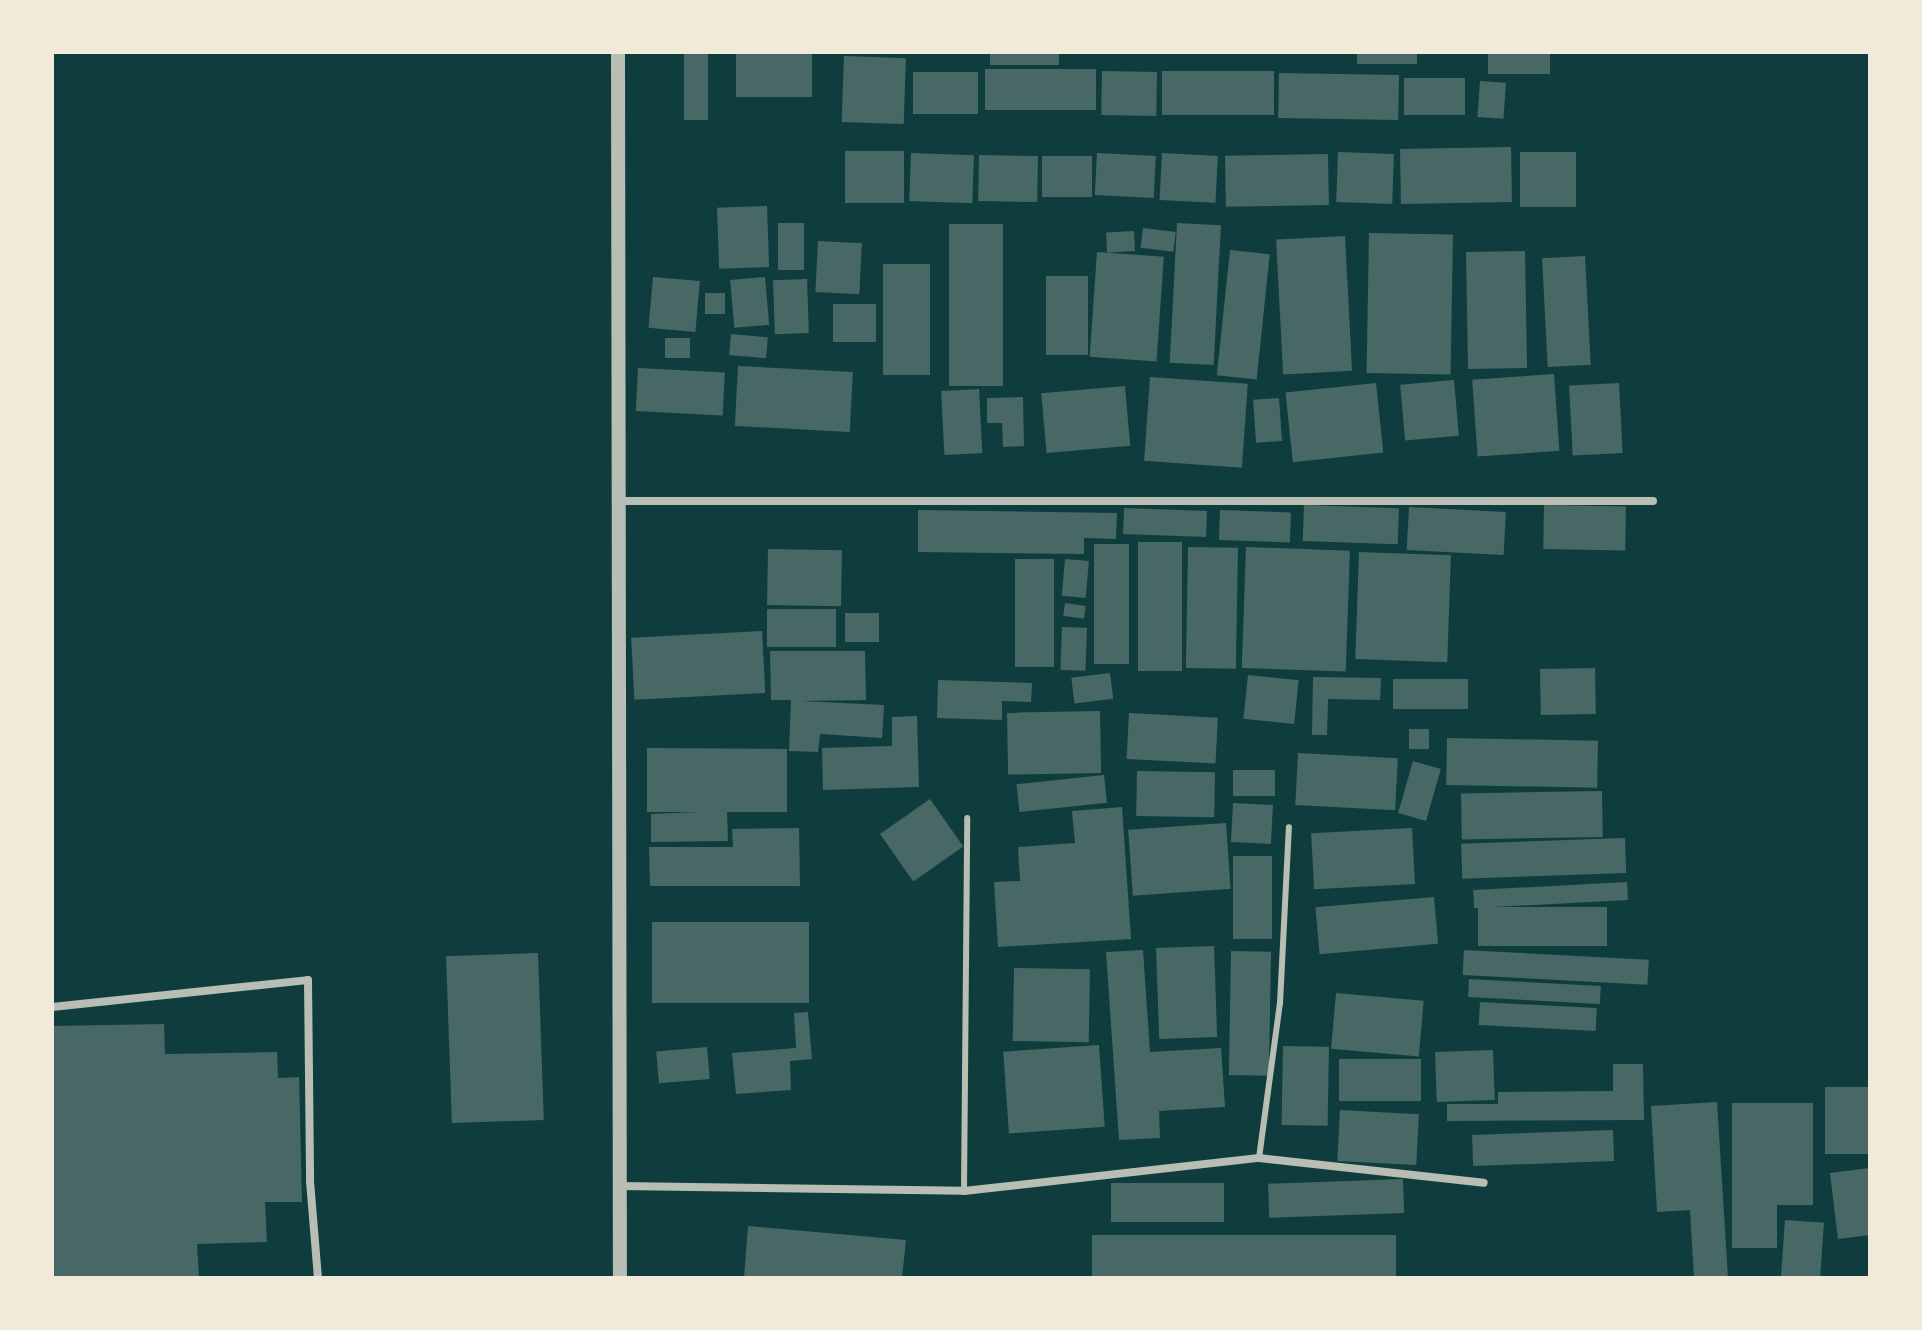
<!DOCTYPE html>
<style>
body{margin:0}
#map{position:relative;width:1922px;height:1330px;overflow:hidden;background:#0f3d3e;font-family:"DM Sans",sans-serif}
div>[style]{position:absolute}
.building>*{inset:0;background:#486865;transform-origin:0 0}
.service>*{height:6px;margin:-3px;padding:0 3px;transform-origin:3px;border-radius:3px;background:#b8beb3}
.minor>*{height:8px;margin:-4px;padding:0 4px;transform-origin:4px;border-radius:4px;background:#b8beb3}
.tertiary>*{height:14px;margin:-7px;padding:0 7px;transform-origin:7px;border-radius:7px;background:#b8beb3}
span{translate:-50% -50%;white-space:nowrap;text-align:center;line-height:1.15;-webkit-text-stroke:6px #f1e9da;paint-order:stroke}
.frame{position:absolute;inset:0;border:54px solid #f1e9da;pointer-events:none}
</style>
<div id="map">
<div class="building">
<div style="left:684px;top:52px;width:24px;height:68px"></div>
<div style="left:736px;top:52px;width:76px;height:45px"></div>
<div style="left:990px;top:52px;width:69px;height:13px"></div>
<div style="left:1357px;top:52px;width:60px;height:12px"></div>
<div style="left:1488px;top:52px;width:62px;height:22px"></div>
<div style="left:844px;top:56px;width:62px;height:66px;rotate:2deg"></div>
<div style="left:985px;top:69px;width:111px;height:41px"></div>
<div style="left:1102px;top:71px;width:55px;height:44px;rotate:1deg"></div>
<div style="left:1162px;top:71px;width:112px;height:44px"></div>
<div style="left:978px;top:72px;width:42px;height:65px;rotate:90deg"></div>
<div style="left:1279px;top:73px;width:120px;height:45px;rotate:1deg"></div>
<div style="left:1404px;top:78px;width:61px;height:37px"></div>
<div style="left:1480px;top:81px;width:26px;height:36px;rotate:4deg"></div>
<div style="left:1511px;top:147px;width:55px;height:111px;rotate:89deg"></div>
<div style="left:904px;top:151px;width:52px;height:59px;rotate:90deg"></div>
<div style="left:1338px;top:152px;width:56px;height:50px;rotate:2deg"></div>
<div style="left:1520px;top:152px;width:56px;height:55px"></div>
<div style="left:911px;top:153px;width:63px;height:48px;rotate:2deg"></div>
<div style="left:1097px;top:153px;width:59px;height:42px;rotate:3deg"></div>
<div style="left:1162px;top:153px;width:56px;height:47px;rotate:3deg"></div>
<div style="left:1328px;top:154px;width:51px;height:103px;rotate:89deg"></div>
<div style="left:979px;top:155px;width:59px;height:46px;rotate:1deg"></div>
<div style="left:1042px;top:156px;width:50px;height:41px"></div>
<div style="left:767px;top:206px;width:61px;height:50px;rotate:88deg"></div>
<div style="left:778px;top:223px;width:26px;height:47px"></div>
<div style="left:1177px;top:223px;width:44px;height:140px;rotate:3deg"></div>
<div style="left:949px;top:224px;width:54px;height:162px"></div>
<div style="left:1143px;top:228px;width:33px;height:20px;rotate:7deg"></div>
<div style="left:1134px;top:231px;width:20px;height:28px;rotate:87deg"></div>
<div style="left:1369px;top:233px;width:84px;height:140px;rotate:1deg"></div>
<div style="left:1345px;top:236px;width:135px;height:69px;rotate:87deg"></div>
<div style="left:818px;top:241px;width:44px;height:51px;rotate:3deg"></div>
<div style="left:1230px;top:250px;width:40px;height:126px;rotate:6deg"></div>
<div style="left:1525px;top:251px;width:117px;height:59px;rotate:89deg"></div>
<div style="left:1097px;top:252px;width:67px;height:105px;rotate:4deg"></div>
<div style="left:1585px;top:256px;width:109px;height:43px;rotate:87deg"></div>
<div style="left:883px;top:264px;width:47px;height:111px"></div>
<div style="left:1046px;top:276px;width:42px;height:79px"></div>
<div style="left:653px;top:277px;width:47px;height:51px;rotate:5deg"></div>
<div style="left:765px;top:277px;width:48px;height:35px;rotate:85deg"></div>
<div style="left:807px;top:279px;width:54px;height:34px;rotate:88deg"></div>
<div style="left:705px;top:293px;width:20px;height:21px"></div>
<div style="left:833px;top:304px;width:43px;height:38px"></div>
<div style="left:731px;top:334px;width:37px;height:21px;rotate:5deg"></div>
<div style="left:665px;top:338px;width:25px;height:20px"></div>
<div style="left:738px;top:366px;width:115px;height:60px;rotate:3deg"></div>
<div style="left:638px;top:368px;width:87px;height:43px;rotate:3deg"></div>
<div style="left:1554px;top:374px;width:77px;height:82px;rotate:86deg"></div>
<div style="left:1150px;top:377px;width:98px;height:84px;rotate:4deg"></div>
<div style="left:1454px;top:380px;width:56px;height:54px;rotate:85deg"></div>
<div style="left:1376px;top:383px;width:70px;height:91px;rotate:84deg"></div>
<div style="left:1619px;top:383px;width:70px;height:50px;rotate:87deg"></div>
<div style="left:1125px;top:386px;width:60px;height:84px;rotate:85deg"></div>
<div style="left:979px;top:389px;width:64px;height:38px;rotate:87deg"></div>
<div style="clip-path:polygon(1023px 397px,1024px 446px,1003px 447px,1002px 423px,987px 423px,987px 398px)"></div>
<div style="left:1279px;top:398px;width:43px;height:26px;rotate:86deg"></div>
<div style="left:1304px;top:505px;width:95px;height:36px;rotate:2deg"></div>
<div style="left:1544px;top:505px;width:82px;height:44px;rotate:1deg"></div>
<div style="left:1409px;top:507px;width:97px;height:43px;rotate:3deg"></div>
<div style="left:1124px;top:508px;width:83px;height:26px;rotate:2deg"></div>
<div style="clip-path:polygon(918px 510px,1117px 513px,1116px 539px,1084px 538px,1084px 554px,918px 552px)"></div>
<div style="left:1220px;top:510px;width:71px;height:30px;rotate:2deg"></div>
<div style="left:1138px;top:542px;width:44px;height:129px"></div>
<div style="left:1129px;top:544px;width:120px;height:35px;rotate:90deg"></div>
<div style="left:1188px;top:547px;width:50px;height:121px;rotate:1deg"></div>
<div style="left:1246px;top:547px;width:104px;height:121px;rotate:2deg"></div>
<div style="left:768px;top:549px;width:74px;height:56px;rotate:1deg"></div>
<div style="left:1359px;top:552px;width:92px;height:107px;rotate:2deg"></div>
<div style="left:1015px;top:559px;width:39px;height:108px"></div>
<div style="left:1065px;top:559px;width:24px;height:37px;rotate:5deg"></div>
<div style="left:1065px;top:603px;width:21px;height:13px;rotate:8deg"></div>
<div style="left:836px;top:609px;width:38px;height:69px;rotate:90deg"></div>
<div style="left:845px;top:613px;width:34px;height:29px"></div>
<div style="left:1062px;top:627px;width:25px;height:43px;rotate:2deg"></div>
<div style="left:762px;top:631px;width:62px;height:131px;rotate:87deg"></div>
<div style="clip-path:polygon(770px 651px,865px 651px,866px 700px,801px 701px,884px 705px,882px 738px,820px 734px,818px 752px,789px 751px,791px 700px,771px 700px)"></div>
<div style="left:1595px;top:668px;width:46px;height:55px;rotate:89deg"></div>
<div style="left:1110px;top:673px;width:26px;height:39px;rotate:83deg"></div>
<div style="left:1248px;top:675px;width:51px;height:44px;rotate:6deg"></div>
<div style="clip-path:polygon(1313px 677px,1381px 678px,1380px 700px,1328px 699px,1327px 735px,1312px 735px)"></div>
<div style="left:1393px;top:679px;width:75px;height:30px"></div>
<div style="clip-path:polygon(938px 680px,1032px 683px,1031px 702px,1002px 701px,1002px 720px,937px 718px)"></div>
<div style="left:1100px;top:711px;width:62px;height:93px;rotate:89deg"></div>
<div style="left:1129px;top:713px;width:89px;height:46px;rotate:3deg"></div>
<div style="clip-path:polygon(917px 716px,919px 787px,823px 790px,822px 748px,892px 746px,892px 717px)"></div>
<div style="left:1409px;top:729px;width:20px;height:20px"></div>
<div style="left:1447px;top:738px;width:151px;height:47px;rotate:1deg"></div>
<div style="clip-path:polygon(647px 748px,787px 749px,787px 812px,727px 812px,728px 841px,651px 842px,651px 814px,698px 812px,647px 812px)"></div>
<div style="left:1298px;top:753px;width:100px;height:52px;rotate:3deg"></div>
<div style="left:1413px;top:761px;width:29px;height:54px;rotate:16deg"></div>
<div style="left:1233px;top:770px;width:42px;height:26px"></div>
<div style="left:1137px;top:771px;width:78px;height:45px;rotate:1deg"></div>
<div style="left:1104px;top:775px;width:28px;height:88px;rotate:84deg"></div>
<div style="left:1602px;top:791px;width:46px;height:141px;rotate:89deg"></div>
<div style="left:930px;top:799px;width:58px;height:61px;rotate:55deg"></div>
<div style="left:1233px;top:803px;width:40px;height:39px;rotate:3deg"></div>
<div style="clip-path:polygon(1122px 807px,1131px 939px,998px 947px,994px 882px,1020px 881px,1018px 847px,1075px 843px,1072px 811px)"></div>
<div style="left:1226px;top:823px;width:66px;height:98px;rotate:86deg"></div>
<div style="clip-path:polygon(799px 828px,800px 886px,650px 886px,649px 847px,733px 847px,732px 829px)"></div>
<div style="left:1412px;top:828px;width:56px;height:101px;rotate:87deg"></div>
<div style="left:1625px;top:838px;width:35px;height:164px;rotate:88deg"></div>
<div style="left:1233px;top:856px;width:39px;height:83px"></div>
<div style="left:1627px;top:882px;width:18px;height:154px;rotate:87deg"></div>
<div style="left:1434px;top:897px;width:47px;height:119px;rotate:85deg"></div>
<div style="left:1478px;top:907px;width:129px;height:39px"></div>
<div style="left:809px;top:922px;width:81px;height:157px;rotate:90deg"></div>
<div style="left:1214px;top:946px;width:91px;height:58px;rotate:88deg"></div>
<div style="clip-path:polygon(1143px 950px,1150px 1052px,1221px 1048px,1225px 1107px,1159px 1111px,1160px 1138px,1119px 1140px,1106px 952px)"></div>
<div style="left:1464px;top:950px;width:185px;height:25px;rotate:3deg"></div>
<div style="left:1231px;top:951px;width:40px;height:124px;rotate:1deg"></div>
<div style="left:538px;top:953px;width:167px;height:92px;rotate:88deg"></div>
<div style="left:1014px;top:968px;width:76px;height:73px;rotate:1deg"></div>
<div style="left:1469px;top:979px;width:132px;height:18px;rotate:3deg"></div>
<div style="left:1336px;top:993px;width:88px;height:56px;rotate:5deg"></div>
<div style="left:1480px;top:1002px;width:117px;height:23px;rotate:3deg"></div>
<div style="clip-path:polygon(808px 1012px,812px 1059px,790px 1061px,791px 1090px,736px 1094px,732px 1053px,796px 1048px,794px 1013px)"></div>
<div style="clip-path:polygon(164px 1024px,165px 1054px,277px 1052px,278px 1078px,299px 1077px,302px 1202px,265px 1202px,267px 1242px,197px 1244px,199px 1278px,52px 1278px,52px 1026px)"></div>
<div style="left:1099px;top:1045px;width:82px;height:96px;rotate:86deg"></div>
<div style="left:1283px;top:1046px;width:46px;height:79px;rotate:1deg"></div>
<div style="left:707px;top:1047px;width:32px;height:51px;rotate:85deg"></div>
<div style="left:1493px;top:1050px;width:50px;height:58px;rotate:88deg"></div>
<div style="left:1339px;top:1059px;width:82px;height:42px"></div>
<div style="clip-path:polygon(1613px 1064px,1643px 1064px,1644px 1120px,1447px 1121px,1447px 1104px,1498px 1104px,1498px 1092px,1613px 1091px)"></div>
<div style="left:1870px;top:1087px;width:67px;height:45px;rotate:90deg"></div>
<div style="clip-path:polygon(1717px 1102px,1728px 1278px,1694px 1278px,1690px 1210px,1657px 1212px,1651px 1106px)"></div>
<div style="clip-path:polygon(1732px 1103px,1813px 1103px,1813px 1205px,1777px 1205px,1777px 1248px,1732px 1248px)"></div>
<div style="left:1340px;top:1110px;width:79px;height:51px;rotate:3deg"></div>
<div style="left:1613px;top:1130px;width:31px;height:141px;rotate:88deg"></div>
<div style="clip-path:polygon(1870px 1168px,1870px 1235px,1838px 1239px,1830px 1173px)"></div>
<div style="left:1403px;top:1179px;width:34px;height:135px;rotate:88deg"></div>
<div style="left:1111px;top:1183px;width:113px;height:39px"></div>
<div style="left:1785px;top:1220px;width:39px;height:58px;rotate:4deg"></div>
<div style="clip-path:polygon(748px 1226px,906px 1240px,902px 1278px,744px 1278px)"></div>
<div style="left:1396px;top:1235px;width:43px;height:304px;rotate:90deg"></div>
</div>
<div class="service">
<div style="left:1259px;top:1158px;width:156px;rotate:-82.3deg"></div>
<div style="left:1280px;top:1003px;width:176px;rotate:-87.1deg"></div>
<div style="left:964px;top:1191px;width:373px;rotate:-89.5deg"></div>
</div>
<div class="minor">
<div style="left:619px;top:501px;width:1034px"></div>
<div style="left:52px;top:1007px;width:257px;rotate:-6deg"></div>
<div style="left:308px;top:980px;width:201px;rotate:89.4deg"></div>
<div style="left:310px;top:1181px;width:97px;rotate:85.3deg"></div>
<div style="left:620px;top:1186px;width:344px;rotate:0.8deg"></div>
<div style="left:964px;top:1191px;width:297px;rotate:-6.4deg"></div>
<div style="left:1259px;top:1158px;width:226px;rotate:6.3deg"></div>
</div>
<div class="tertiary">
<div style="left:618px;top:52px;width:1226px;rotate:89.91deg"></div>
</div>
<div class="frame"></div>
</div>
